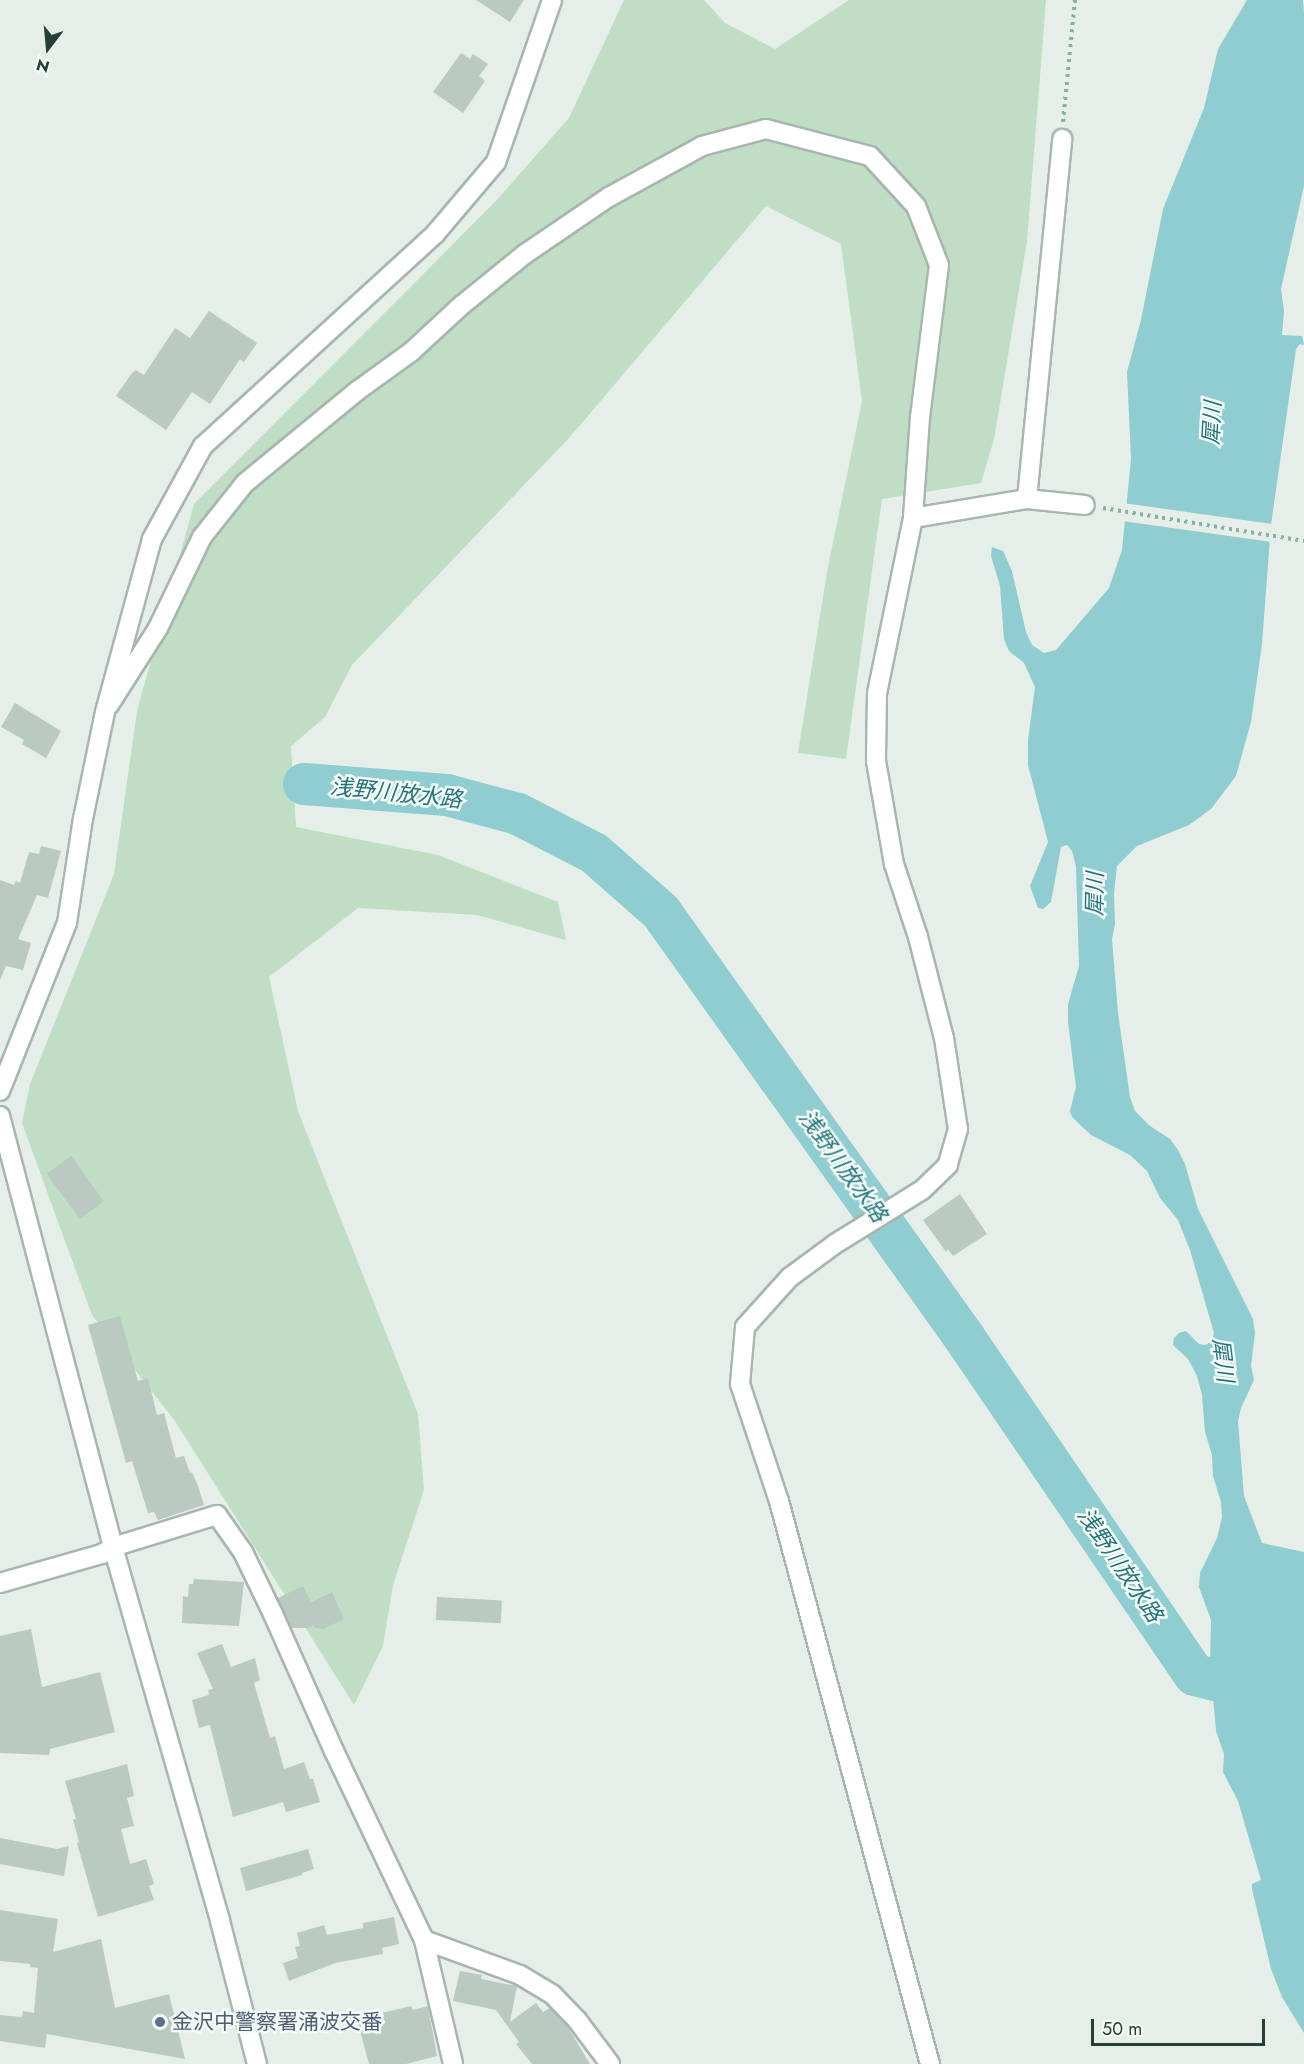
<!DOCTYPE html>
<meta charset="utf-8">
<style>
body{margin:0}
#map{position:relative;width:1304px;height:2064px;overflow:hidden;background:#e5eee9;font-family:Jost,"Noto Sans JP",sans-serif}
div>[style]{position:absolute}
.green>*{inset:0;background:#bfdec4}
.water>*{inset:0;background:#8fcdd0}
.pier>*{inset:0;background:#e5eee9;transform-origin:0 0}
.river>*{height:42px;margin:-21px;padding:0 21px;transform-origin:21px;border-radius:21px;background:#8fcdd0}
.building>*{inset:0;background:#bac9c2;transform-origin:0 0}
.path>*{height:4px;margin-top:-2px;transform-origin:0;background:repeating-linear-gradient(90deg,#87b09f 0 3px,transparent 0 7.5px)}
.roads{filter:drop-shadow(2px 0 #a7b6af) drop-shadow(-2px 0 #a7b6af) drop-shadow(0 2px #a7b6af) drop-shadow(0 -2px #a7b6af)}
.street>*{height:18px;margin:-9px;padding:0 9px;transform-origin:9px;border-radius:9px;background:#fff}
.secondary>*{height:18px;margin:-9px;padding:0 9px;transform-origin:9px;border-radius:9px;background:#fff}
.dots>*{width:16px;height:16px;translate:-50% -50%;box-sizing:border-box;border:3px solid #f6faf7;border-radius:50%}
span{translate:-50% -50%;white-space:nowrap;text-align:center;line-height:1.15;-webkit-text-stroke:5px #f6faf7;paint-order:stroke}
.service-label{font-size:21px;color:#4e5e75}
.left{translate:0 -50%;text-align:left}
.water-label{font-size:22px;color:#20747a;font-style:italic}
.north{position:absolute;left:18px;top:18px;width:60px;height:60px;-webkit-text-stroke:4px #f6faf7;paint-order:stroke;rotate:196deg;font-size:16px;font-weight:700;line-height:24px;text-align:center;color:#243f35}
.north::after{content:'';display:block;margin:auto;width:21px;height:27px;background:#243f35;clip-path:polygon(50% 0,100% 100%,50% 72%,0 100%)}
.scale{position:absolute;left:1091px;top:2019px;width:174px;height:27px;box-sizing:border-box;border:3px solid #243f35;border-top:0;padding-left:8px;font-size:18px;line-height:21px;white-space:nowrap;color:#243f35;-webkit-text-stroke:4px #f6faf7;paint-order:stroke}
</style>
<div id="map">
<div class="green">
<div style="clip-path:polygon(624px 0,704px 0,725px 23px,775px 49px,849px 0,1046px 0,1027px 241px,994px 439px,981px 483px,882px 499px,846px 759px,798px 753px,827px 572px,862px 401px,841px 244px,766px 206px,570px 437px,352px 665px,325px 717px,291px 746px,296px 827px,438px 855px,558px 902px,566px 940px,477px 915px,358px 908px,269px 977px,298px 1111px,418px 1414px,424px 1490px,393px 1585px,383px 1646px,354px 1705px,175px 1421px,92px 1315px,22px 1123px,30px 1084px,114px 874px,137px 711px,194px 504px,495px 202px,569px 118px)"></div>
</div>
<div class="water">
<div style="clip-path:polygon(1247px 0,1303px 0,1304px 13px,1304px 186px,1281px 289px,1284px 311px,1282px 335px,1302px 336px,1304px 345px,1300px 344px,1296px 349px,1271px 525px,1262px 644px,1251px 722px,1236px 776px,1211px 809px,1189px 825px,1137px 846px,1117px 866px,1114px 893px,1115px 924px,1112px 939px,1118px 1013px,1130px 1097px,1135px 1111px,1150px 1126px,1170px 1139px,1178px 1150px,1185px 1164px,1198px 1209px,1253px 1319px,1255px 1333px,1251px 1366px,1254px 1380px,1241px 1408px,1238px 1421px,1244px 1496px,1262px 1543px,1304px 1552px,1304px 2033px,1282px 1997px,1271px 1969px,1252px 1889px,1252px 1884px,1261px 1880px,1238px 1801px,1223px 1772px,1224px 1754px,1216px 1731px,1210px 1660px,1211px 1620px,1199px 1587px,1200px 1573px,1217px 1538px,1222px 1517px,1221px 1502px,1213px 1476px,1212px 1455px,1205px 1432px,1202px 1395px,1197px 1376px,1188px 1359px,1173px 1345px,1174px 1338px,1179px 1333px,1186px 1331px,1199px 1344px,1205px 1345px,1211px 1342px,1214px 1333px,1190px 1250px,1178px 1220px,1160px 1198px,1147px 1171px,1130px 1155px,1091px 1135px,1072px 1117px,1070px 1111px,1076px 1087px,1068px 1022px,1068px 1004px,1079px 966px,1076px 867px,1072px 851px,1067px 845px,1061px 847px,1051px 902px,1043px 909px,1038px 908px,1030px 886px,1048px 842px,1028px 765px,1028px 740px,1035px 687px,1024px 663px,1009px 651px,1004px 639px,1000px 586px,991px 556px,992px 547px,1003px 551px,1012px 571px,1026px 632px,1032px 645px,1044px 653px,1056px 650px,1109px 588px,1122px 550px,1131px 459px,1127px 372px,1141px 320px,1163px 209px,1204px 108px,1218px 49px)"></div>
</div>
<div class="pier">
<div style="left:1123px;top:503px;width:153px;height:18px;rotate:8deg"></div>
</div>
<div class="river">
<div style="left:304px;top:784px;width:143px;rotate:4.4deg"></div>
<div style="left:447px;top:795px;width:73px;rotate:15deg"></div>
<div style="left:518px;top:814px;width:85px;rotate:27.2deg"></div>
<div style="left:594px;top:853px;width:89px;rotate:41.4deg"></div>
<div style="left:661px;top:912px;width:522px;rotate:54.51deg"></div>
<div style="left:964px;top:1337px;width:409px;rotate:55.7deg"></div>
<div style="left:1195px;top:1675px;width:72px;rotate:14.4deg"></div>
</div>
<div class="building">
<div style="clip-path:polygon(476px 0,524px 0,510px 22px)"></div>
<div style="clip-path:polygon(461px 53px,470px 59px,473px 54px,488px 64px,479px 76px,485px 81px,463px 113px,433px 92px)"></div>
<div style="clip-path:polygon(209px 311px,257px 343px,244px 362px,240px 359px,210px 404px,192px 392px,166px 430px,116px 396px,132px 373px,136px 370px,144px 375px,175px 328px,190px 338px)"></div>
<div style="clip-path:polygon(15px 703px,61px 731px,46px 758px,22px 744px,24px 740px,1px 727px)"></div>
<div style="clip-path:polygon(41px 846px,61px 851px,48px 898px,37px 895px,18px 939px,31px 943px,23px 970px,6px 966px,0 980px,0 880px,14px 885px,16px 881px,20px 883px,29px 852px,39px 854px)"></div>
<div style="left:71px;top:1156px;width:56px;height:30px;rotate:54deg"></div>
<div style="clip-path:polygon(960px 1194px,987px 1234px,953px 1256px,948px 1249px,946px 1252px,923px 1220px)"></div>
<div style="clip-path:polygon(120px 1316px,138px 1381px,148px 1378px,157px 1415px,164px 1413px,176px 1458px,184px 1456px,190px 1473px,192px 1472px,198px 1486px,204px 1505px,158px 1520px,154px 1512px,148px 1513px,132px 1461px,126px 1463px,88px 1325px)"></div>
<div style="clip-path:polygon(194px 1579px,244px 1582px,239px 1626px,182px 1623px,183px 1596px,188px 1597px,189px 1584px,193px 1584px)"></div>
<div style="clip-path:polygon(303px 1586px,311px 1602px,332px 1592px,344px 1619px,323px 1629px,315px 1628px,314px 1625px,307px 1628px,291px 1628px,278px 1598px)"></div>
<div style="left:437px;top:1597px;width:65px;height:23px;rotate:3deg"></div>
<div style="clip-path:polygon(31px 1629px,42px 1687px,100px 1672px,115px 1732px,50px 1749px,49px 1755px,0 1753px,0 1636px)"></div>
<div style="clip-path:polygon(222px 1644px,231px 1667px,255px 1658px,260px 1680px,254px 1683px,270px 1738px,275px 1736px,284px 1769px,304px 1762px,310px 1779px,313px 1779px,320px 1802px,286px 1812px,283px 1802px,233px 1817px,210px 1725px,199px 1728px,192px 1700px,209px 1695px,208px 1690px,213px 1689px,197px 1653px)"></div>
<div style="clip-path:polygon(127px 1764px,134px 1796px,127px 1798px,134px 1826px,121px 1829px,130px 1864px,146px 1859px,154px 1884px,149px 1886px,154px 1900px,98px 1917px,77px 1843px,79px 1842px,73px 1819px,76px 1819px,65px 1781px)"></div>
<div style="clip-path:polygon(0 1838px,57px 1849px,69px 1846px,64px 1876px,0 1864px)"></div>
<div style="clip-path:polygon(308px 1849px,314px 1869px,302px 1873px,302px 1875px,246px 1891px,240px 1868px)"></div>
<div style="clip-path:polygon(0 1910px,58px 1919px,53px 1952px,101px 1939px,115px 2008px,169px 1994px,185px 2059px,47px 2034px,45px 2048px,0 2041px,0 2015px,22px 2017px,23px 2011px,34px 2013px,38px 1968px,30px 1967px,30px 1964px,0 1961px)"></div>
<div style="clip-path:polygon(394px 1917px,399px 1944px,382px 1948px,383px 1954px,335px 1963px,289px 1981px,283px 1963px,298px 1958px,295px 1947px,300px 1946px,297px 1933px,324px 1925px,327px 1935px,363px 1928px,363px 1923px)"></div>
<div style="clip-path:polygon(460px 1971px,482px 1975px,481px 1979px,517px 1986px,510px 2022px,536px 2003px,543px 2012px,550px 2008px,566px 2024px,590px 2064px,532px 2064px,516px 2044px,519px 2042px,496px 2010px,453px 2001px)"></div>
<div style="clip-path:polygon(411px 2006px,413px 2010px,428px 2006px,437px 2056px,406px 2064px,369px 2064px,357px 2019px)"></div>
</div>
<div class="path">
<div style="left:1063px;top:122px;width:123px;rotate:-84.4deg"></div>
<div style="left:1103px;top:508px;width:204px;rotate:9.3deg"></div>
</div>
<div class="roads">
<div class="street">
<div style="left:1027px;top:499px;width:362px;rotate:-84.4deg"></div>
<div style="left:913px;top:518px;width:116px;rotate:-9.5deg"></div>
<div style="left:1027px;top:499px;width:58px;rotate:5.9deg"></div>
<div style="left:109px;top:705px;width:91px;rotate:-57.5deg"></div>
<div style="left:158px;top:628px;width:101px;rotate:-64.2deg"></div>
<div style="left:202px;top:537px;width:69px;rotate:-51.5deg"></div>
<div style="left:245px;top:483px;width:145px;rotate:-39.4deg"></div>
<div style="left:357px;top:391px;width:67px;rotate:-35.8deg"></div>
<div style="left:411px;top:352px;width:69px;rotate:-42.7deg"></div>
<div style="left:462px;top:305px;width:81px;rotate:-39deg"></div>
<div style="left:525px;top:254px;width:102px;rotate:-34.2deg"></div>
<div style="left:609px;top:197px;width:106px;rotate:-28.7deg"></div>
<div style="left:702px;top:146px;width:66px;rotate:-14.9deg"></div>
<div style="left:766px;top:129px;width:107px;rotate:14.6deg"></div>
<div style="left:870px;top:156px;width:68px;rotate:47.4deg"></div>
<div style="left:916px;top:206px;width:63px;rotate:68.7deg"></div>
<div style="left:939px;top:265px;width:153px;rotate:97.1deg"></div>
<div style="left:920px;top:417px;width:101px;rotate:94deg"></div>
<div style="left:913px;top:518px;width:180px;rotate:101.6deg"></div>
<div style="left:877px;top:694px;width:67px;rotate:90.9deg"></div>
<div style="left:876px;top:761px;width:105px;rotate:80.1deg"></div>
<div style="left:894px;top:864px;width:77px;rotate:71.8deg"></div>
<div style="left:918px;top:937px;width:104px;rotate:75.6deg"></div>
<div style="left:944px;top:1038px;width:92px;rotate:81.3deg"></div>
<div style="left:958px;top:1129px;width:37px;rotate:106deg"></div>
<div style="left:948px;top:1165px;width:36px;rotate:136deg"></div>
<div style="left:922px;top:1190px;width:102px;rotate:148.2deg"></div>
<div style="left:835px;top:1244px;width:56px;rotate:143.7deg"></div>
<div style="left:790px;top:1277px;width:67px;rotate:132deg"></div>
<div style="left:745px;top:1327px;width:57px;rotate:95deg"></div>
<div style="left:740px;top:1384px;width:123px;rotate:71.6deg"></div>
<div style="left:779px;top:1501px;width:583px;rotate:74.99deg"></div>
<div style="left:0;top:1583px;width:106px;rotate:-15.9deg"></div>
<div style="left:102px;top:1554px;width:13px;rotate:-32deg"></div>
<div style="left:113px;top:1547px;width:109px;rotate:-17.1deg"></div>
<div style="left:217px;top:1515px;width:45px;rotate:54.9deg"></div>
<div style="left:243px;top:1552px;width:69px;rotate:64.2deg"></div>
<div style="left:273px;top:1614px;width:150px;rotate:66deg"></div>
<div style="left:334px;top:1751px;width:209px;rotate:64.5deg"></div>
<div style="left:424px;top:1940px;width:127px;rotate:76.8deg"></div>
<div style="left:424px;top:1940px;width:102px;rotate:20deg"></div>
<div style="left:520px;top:1975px;width:37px;rotate:31deg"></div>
<div style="left:552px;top:1994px;width:36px;rotate:46deg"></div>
<div style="left:577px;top:2020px;width:55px;rotate:53.1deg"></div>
</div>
<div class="secondary">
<div style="left:0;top:1091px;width:181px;rotate:-68.3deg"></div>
<div style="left:67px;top:923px;width:105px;rotate:-81.3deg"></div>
<div style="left:83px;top:819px;width:109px;rotate:-78.4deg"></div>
<div style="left:105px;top:712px;width:179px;rotate:-74.8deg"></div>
<div style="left:152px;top:539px;width:106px;rotate:-61.3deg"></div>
<div style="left:203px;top:446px;width:314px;rotate:-42.4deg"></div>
<div style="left:435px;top:234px;width:94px;rotate:-49.7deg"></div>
<div style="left:496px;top:162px;width:171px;rotate:-70.9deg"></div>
<div style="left:0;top:1116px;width:446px;rotate:75.3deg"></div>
<div style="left:113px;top:1547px;width:389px;rotate:74deg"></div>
<div style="left:220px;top:1921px;width:148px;rotate:75.5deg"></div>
</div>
</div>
<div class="dots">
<div style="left:160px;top:2022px;background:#5c6f8a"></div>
</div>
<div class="service-label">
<span class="left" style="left:172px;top:2022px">金沢中警察署涌波交番</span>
</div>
<div class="water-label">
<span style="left:1212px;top:423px;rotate:-87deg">犀川</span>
<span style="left:396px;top:793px;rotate:6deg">浅野川放水路</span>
<span style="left:1095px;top:894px;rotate:-89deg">犀川</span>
<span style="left:843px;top:1166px;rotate:54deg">浅野川放水路</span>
<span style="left:1223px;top:1360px;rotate:83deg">犀川</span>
<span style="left:1120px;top:1565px;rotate:56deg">浅野川放水路</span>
</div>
<div class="north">N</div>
<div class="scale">50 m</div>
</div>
